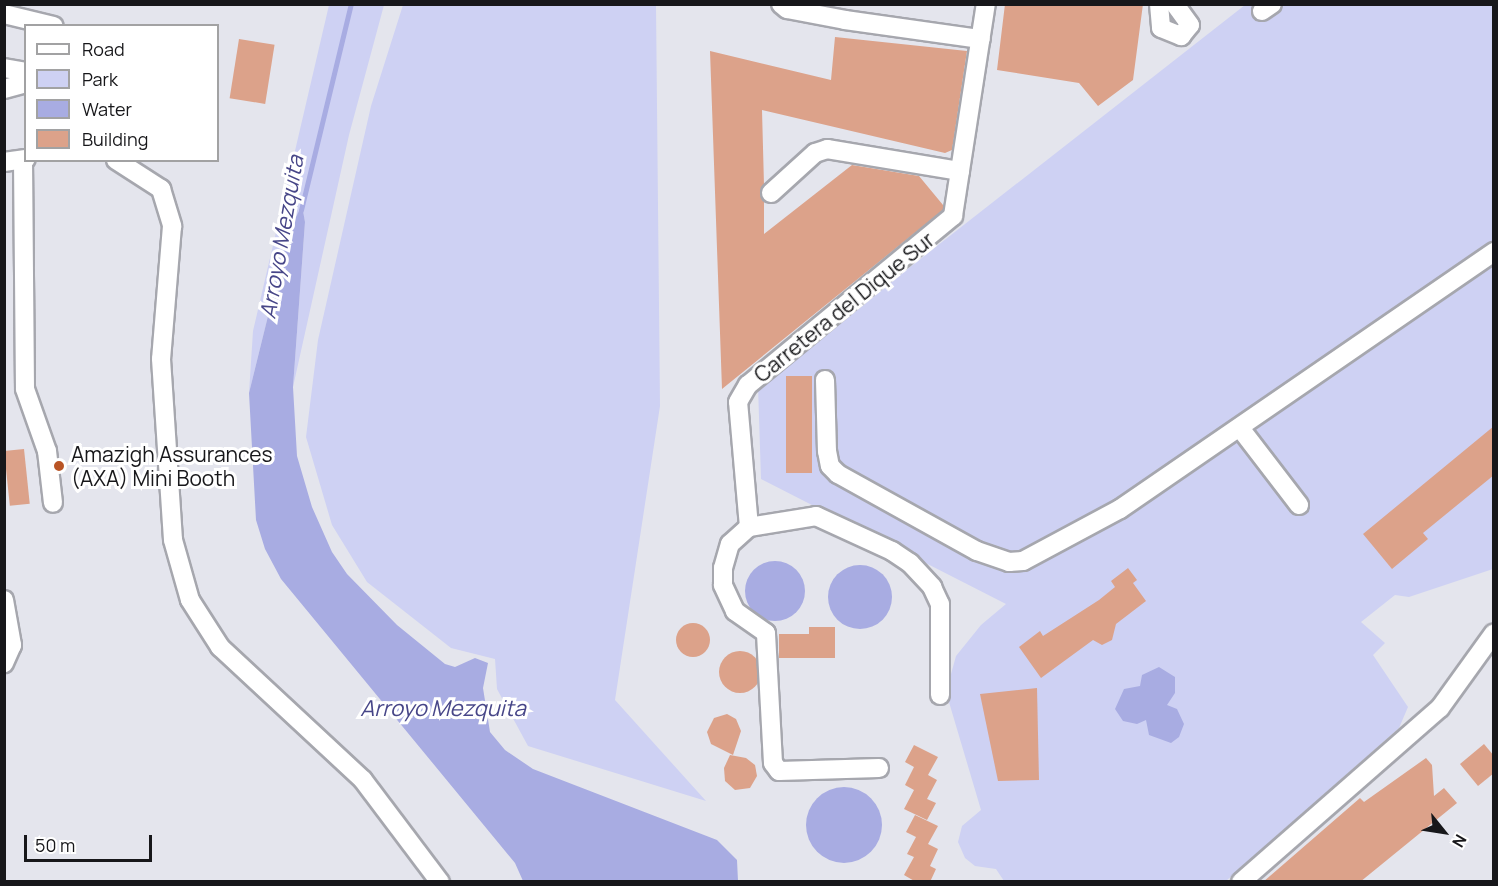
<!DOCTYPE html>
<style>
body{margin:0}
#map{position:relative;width:1498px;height:886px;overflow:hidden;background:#e4e5ed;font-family:Manrope,sans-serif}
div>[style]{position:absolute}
.green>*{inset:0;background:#ced1f3}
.water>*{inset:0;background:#a8ace2}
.round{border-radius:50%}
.stream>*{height:5px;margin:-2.5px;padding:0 2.5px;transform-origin:2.5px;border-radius:2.5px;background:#a8ace2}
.building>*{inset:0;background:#dca28a;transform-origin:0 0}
.roads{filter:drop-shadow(2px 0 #a6a7ae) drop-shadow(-2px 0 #a6a7ae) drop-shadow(0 2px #a6a7ae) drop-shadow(0 -2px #a6a7ae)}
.minor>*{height:18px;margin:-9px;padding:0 9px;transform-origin:9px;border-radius:9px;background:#fff}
.dots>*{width:16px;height:16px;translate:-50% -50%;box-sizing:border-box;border:3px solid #fff;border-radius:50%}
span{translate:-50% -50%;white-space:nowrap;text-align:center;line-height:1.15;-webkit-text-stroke:6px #fff;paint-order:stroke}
.street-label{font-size:21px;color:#17171a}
.poi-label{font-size:21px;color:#17171a}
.left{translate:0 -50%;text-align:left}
.water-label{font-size:22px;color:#474688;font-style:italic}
.frame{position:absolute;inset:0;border:6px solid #17171a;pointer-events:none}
.legend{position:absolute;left:24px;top:24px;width:195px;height:138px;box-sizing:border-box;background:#fff;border:2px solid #a2a2a3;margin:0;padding:8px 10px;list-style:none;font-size:18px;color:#17171a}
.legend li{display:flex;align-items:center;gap:12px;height:30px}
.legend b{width:30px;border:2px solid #a2a2a3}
.north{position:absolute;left:1414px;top:802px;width:60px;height:60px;-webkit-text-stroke:4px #fff;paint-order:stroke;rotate:120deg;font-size:16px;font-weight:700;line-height:24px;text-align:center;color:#17171a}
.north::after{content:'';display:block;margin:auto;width:21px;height:27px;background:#17171a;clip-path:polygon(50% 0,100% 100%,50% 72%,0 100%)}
.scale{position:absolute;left:24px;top:835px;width:128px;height:27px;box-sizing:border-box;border:3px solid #17171a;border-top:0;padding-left:8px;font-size:18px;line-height:21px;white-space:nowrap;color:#17171a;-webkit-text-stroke:4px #fff;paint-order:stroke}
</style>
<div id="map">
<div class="green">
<div style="clip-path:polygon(329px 5px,384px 5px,349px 135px,293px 387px,305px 222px,302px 206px,289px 231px,249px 393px,253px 331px)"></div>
<div style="clip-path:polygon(403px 5px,656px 5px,660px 406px,615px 700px,706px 801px,528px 746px,497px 689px,495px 659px,451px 648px,367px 582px,332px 525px,306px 437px,318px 340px,371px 106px)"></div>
<div style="clip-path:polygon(1245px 5px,1493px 5px,1493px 569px,1409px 597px,1395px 595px,1361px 622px,1385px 643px,1373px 655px,1408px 707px,1399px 728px,1226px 881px,1004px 881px,996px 869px,975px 866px,965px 858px,958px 842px,962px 826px,981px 810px,946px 692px,956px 656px,981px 625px,1006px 604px,761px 479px,758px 386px)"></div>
</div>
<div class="water">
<div style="clip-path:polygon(302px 205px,305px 222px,293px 387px,297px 456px,312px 507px,332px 552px,347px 574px,397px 625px,445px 664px,455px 667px,475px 658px,488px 663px,483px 688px,490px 732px,505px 750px,533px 769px,717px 840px,737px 860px,738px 881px,523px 881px,515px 863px,281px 579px,265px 549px,256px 520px,249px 393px,289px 231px)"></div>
<div class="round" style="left:745px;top:561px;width:60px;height:60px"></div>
<div class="round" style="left:828px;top:565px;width:64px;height:64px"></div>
<div style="clip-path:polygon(1159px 667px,1175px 677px,1175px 693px,1167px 705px,1177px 709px,1184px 724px,1179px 737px,1171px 743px,1149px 735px,1146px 720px,1137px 724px,1123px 721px,1115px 709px,1124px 689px,1140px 686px,1142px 675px)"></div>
<div class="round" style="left:806px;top:787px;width:76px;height:76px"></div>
</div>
<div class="stream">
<div style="left:301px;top:210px;width:212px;rotate:-76.4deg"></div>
</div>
<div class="building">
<div style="clip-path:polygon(1005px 4px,1143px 4px,1133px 80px,1098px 106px,1079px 83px,997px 70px)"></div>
<div style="clip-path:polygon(835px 37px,967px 51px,952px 150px,945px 153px,762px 110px,764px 185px,760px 195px,764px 201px,764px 234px,852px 165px,919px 176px,943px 205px,943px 210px,722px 389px,710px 51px,831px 80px)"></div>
<div style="left:239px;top:39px;width:36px;height:60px;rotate:9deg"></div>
<div style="left:812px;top:376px;width:97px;height:26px;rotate:90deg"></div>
<div style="clip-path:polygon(1494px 426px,1494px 475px,1423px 533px,1428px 539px,1392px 569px,1363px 534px)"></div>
<div style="left:24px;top:449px;width:55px;height:20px;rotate:84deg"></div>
<div style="clip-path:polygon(1128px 568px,1137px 580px,1133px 583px,1146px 601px,1116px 624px,1112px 640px,1102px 645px,1093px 640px,1041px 678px,1019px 647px,1040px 631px,1043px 636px,1099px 600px,1115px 587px,1111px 581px)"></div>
<div class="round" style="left:676px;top:623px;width:34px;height:34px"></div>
<div style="clip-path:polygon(809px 627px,835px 627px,835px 658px,779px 658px,779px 634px,809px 634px)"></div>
<div class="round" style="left:719px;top:651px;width:42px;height:42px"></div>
<div style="clip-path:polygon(1037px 688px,1039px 780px,998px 781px,980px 694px)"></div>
<div style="clip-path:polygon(727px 714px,736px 719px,741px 731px,733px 755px,711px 744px,707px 732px,714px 718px)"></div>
<div style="clip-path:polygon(1484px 744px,1494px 756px,1494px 773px,1478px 786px,1460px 764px)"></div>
<div style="clip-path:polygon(914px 745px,938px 757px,928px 775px,937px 780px,927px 799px,936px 803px,927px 820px,904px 809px,914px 790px,905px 785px,914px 767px,905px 762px)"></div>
<div style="clip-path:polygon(730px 755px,746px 758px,755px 765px,757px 776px,750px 788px,735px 790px,725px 781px,724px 768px)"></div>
<div style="clip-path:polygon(1426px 758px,1432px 765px,1434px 796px,1444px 788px,1457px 803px,1360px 882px,1263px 882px,1360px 798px,1364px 802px)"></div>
<div style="clip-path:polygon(915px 815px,938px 826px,928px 844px,938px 849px,930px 866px,936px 869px,930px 882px,916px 882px,904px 875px,914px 857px,907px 854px,916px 837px,906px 832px)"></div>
</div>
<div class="roads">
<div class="minor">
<div style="left:781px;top:4px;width:8px;rotate:40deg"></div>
<div style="left:787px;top:9px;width:59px;rotate:10.7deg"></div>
<div style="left:845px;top:20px;width:137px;rotate:8deg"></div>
<div style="left:1159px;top:4px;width:24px;rotate:85deg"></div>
<div style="left:1161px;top:28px;width:22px;rotate:22deg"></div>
<div style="left:1181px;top:36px;width:14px;rotate:-51deg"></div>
<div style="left:1190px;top:25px;width:26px;rotate:-126deg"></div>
<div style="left:1262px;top:11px;width:12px;rotate:-35deg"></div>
<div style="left:4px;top:14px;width:51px;rotate:13.5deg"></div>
<div style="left:4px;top:68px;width:22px;rotate:10deg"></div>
<div style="left:4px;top:89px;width:23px;rotate:-15deg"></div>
<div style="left:23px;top:160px;width:229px;rotate:89.5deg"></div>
<div style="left:25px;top:389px;width:66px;rotate:70.5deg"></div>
<div style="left:47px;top:451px;width:52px;rotate:83.4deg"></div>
<div style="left:116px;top:160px;width:54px;rotate:32.8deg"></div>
<div style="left:161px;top:189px;width:39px;rotate:73deg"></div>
<div style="left:172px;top:226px;width:133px;rotate:94.7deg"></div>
<div style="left:161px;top:359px;width:181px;rotate:86.2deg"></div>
<div style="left:173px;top:540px;width:62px;rotate:74.2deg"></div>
<div style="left:190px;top:600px;width:56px;rotate:57.4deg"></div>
<div style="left:220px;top:647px;width:195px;rotate:42.9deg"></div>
<div style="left:363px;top:780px;width:128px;rotate:53deg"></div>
<div style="left:4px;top:162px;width:22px;rotate:-8deg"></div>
<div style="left:771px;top:193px;width:59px;rotate:-42.3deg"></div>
<div style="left:815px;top:153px;width:13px;rotate:-18deg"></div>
<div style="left:827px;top:149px;width:135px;rotate:9.4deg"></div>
<div style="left:825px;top:380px;width:71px;rotate:88.4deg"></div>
<div style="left:827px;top:451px;width:15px;rotate:79deg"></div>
<div style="left:830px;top:466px;width:11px;rotate:45deg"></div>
<div style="left:838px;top:474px;width:159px;rotate:29deg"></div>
<div style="left:977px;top:551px;width:34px;rotate:19deg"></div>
<div style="left:1009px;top:562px;width:14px;rotate:-4deg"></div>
<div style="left:1023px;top:561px;width:110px;rotate:-28.2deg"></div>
<div style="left:1120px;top:509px;width:454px;rotate:-34.5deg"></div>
<div style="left:1240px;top:428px;width:97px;rotate:52.5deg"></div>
<div style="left:749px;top:527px;width:68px;rotate:-9.3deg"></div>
<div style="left:816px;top:516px;width:84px;rotate:24.7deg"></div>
<div style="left:892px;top:551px;width:22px;rotate:34deg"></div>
<div style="left:910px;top:563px;width:33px;rotate:47deg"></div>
<div style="left:932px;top:587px;width:19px;rotate:65deg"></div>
<div style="left:940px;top:604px;width:91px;rotate:90deg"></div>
<div style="left:4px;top:600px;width:46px;rotate:79.9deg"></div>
<div style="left:12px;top:645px;width:20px;rotate:114deg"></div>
<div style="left:879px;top:768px;width:100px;rotate:178.3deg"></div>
<div style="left:779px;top:771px;width:10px;rotate:-127deg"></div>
<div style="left:773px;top:763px;width:130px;rotate:-93.1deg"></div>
<div style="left:766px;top:633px;width:38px;rotate:-145deg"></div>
<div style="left:735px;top:611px;width:29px;rotate:-115deg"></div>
<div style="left:723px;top:585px;width:17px;rotate:-90deg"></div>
<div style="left:723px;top:568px;width:25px;rotate:-74deg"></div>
<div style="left:730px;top:544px;width:25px;rotate:-42deg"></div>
<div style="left:749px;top:527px;width:125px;rotate:-95deg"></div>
<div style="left:738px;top:402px;width:20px;rotate:-60deg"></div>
<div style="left:748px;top:385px;width:266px;rotate:-39.5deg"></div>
<div style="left:953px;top:216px;width:215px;rotate:-81.2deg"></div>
<div style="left:1241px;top:882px;width:264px;rotate:-41.2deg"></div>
<div style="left:1440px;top:708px;width:92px;rotate:-54.2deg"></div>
</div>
</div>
<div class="dots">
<div style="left:59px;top:466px;background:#b95425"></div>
</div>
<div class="street-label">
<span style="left:844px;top:307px;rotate:-39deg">Carretera del Dique Sur</span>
</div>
<div class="poi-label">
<span class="left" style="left:71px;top:466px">Amazigh Assurances<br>(AXA) Mini Booth</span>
</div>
<div class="water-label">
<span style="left:282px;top:237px;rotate:-80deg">Arroyo Mezquita</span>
<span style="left:443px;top:709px">Arroyo Mezquita</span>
</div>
<div class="frame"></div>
<ul class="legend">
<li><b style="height:8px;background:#fff"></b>Road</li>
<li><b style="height:16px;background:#ced1f3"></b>Park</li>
<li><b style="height:16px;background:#a8ace2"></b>Water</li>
<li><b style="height:16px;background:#dca28a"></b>Building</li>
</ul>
<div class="north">N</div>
<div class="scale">50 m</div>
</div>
